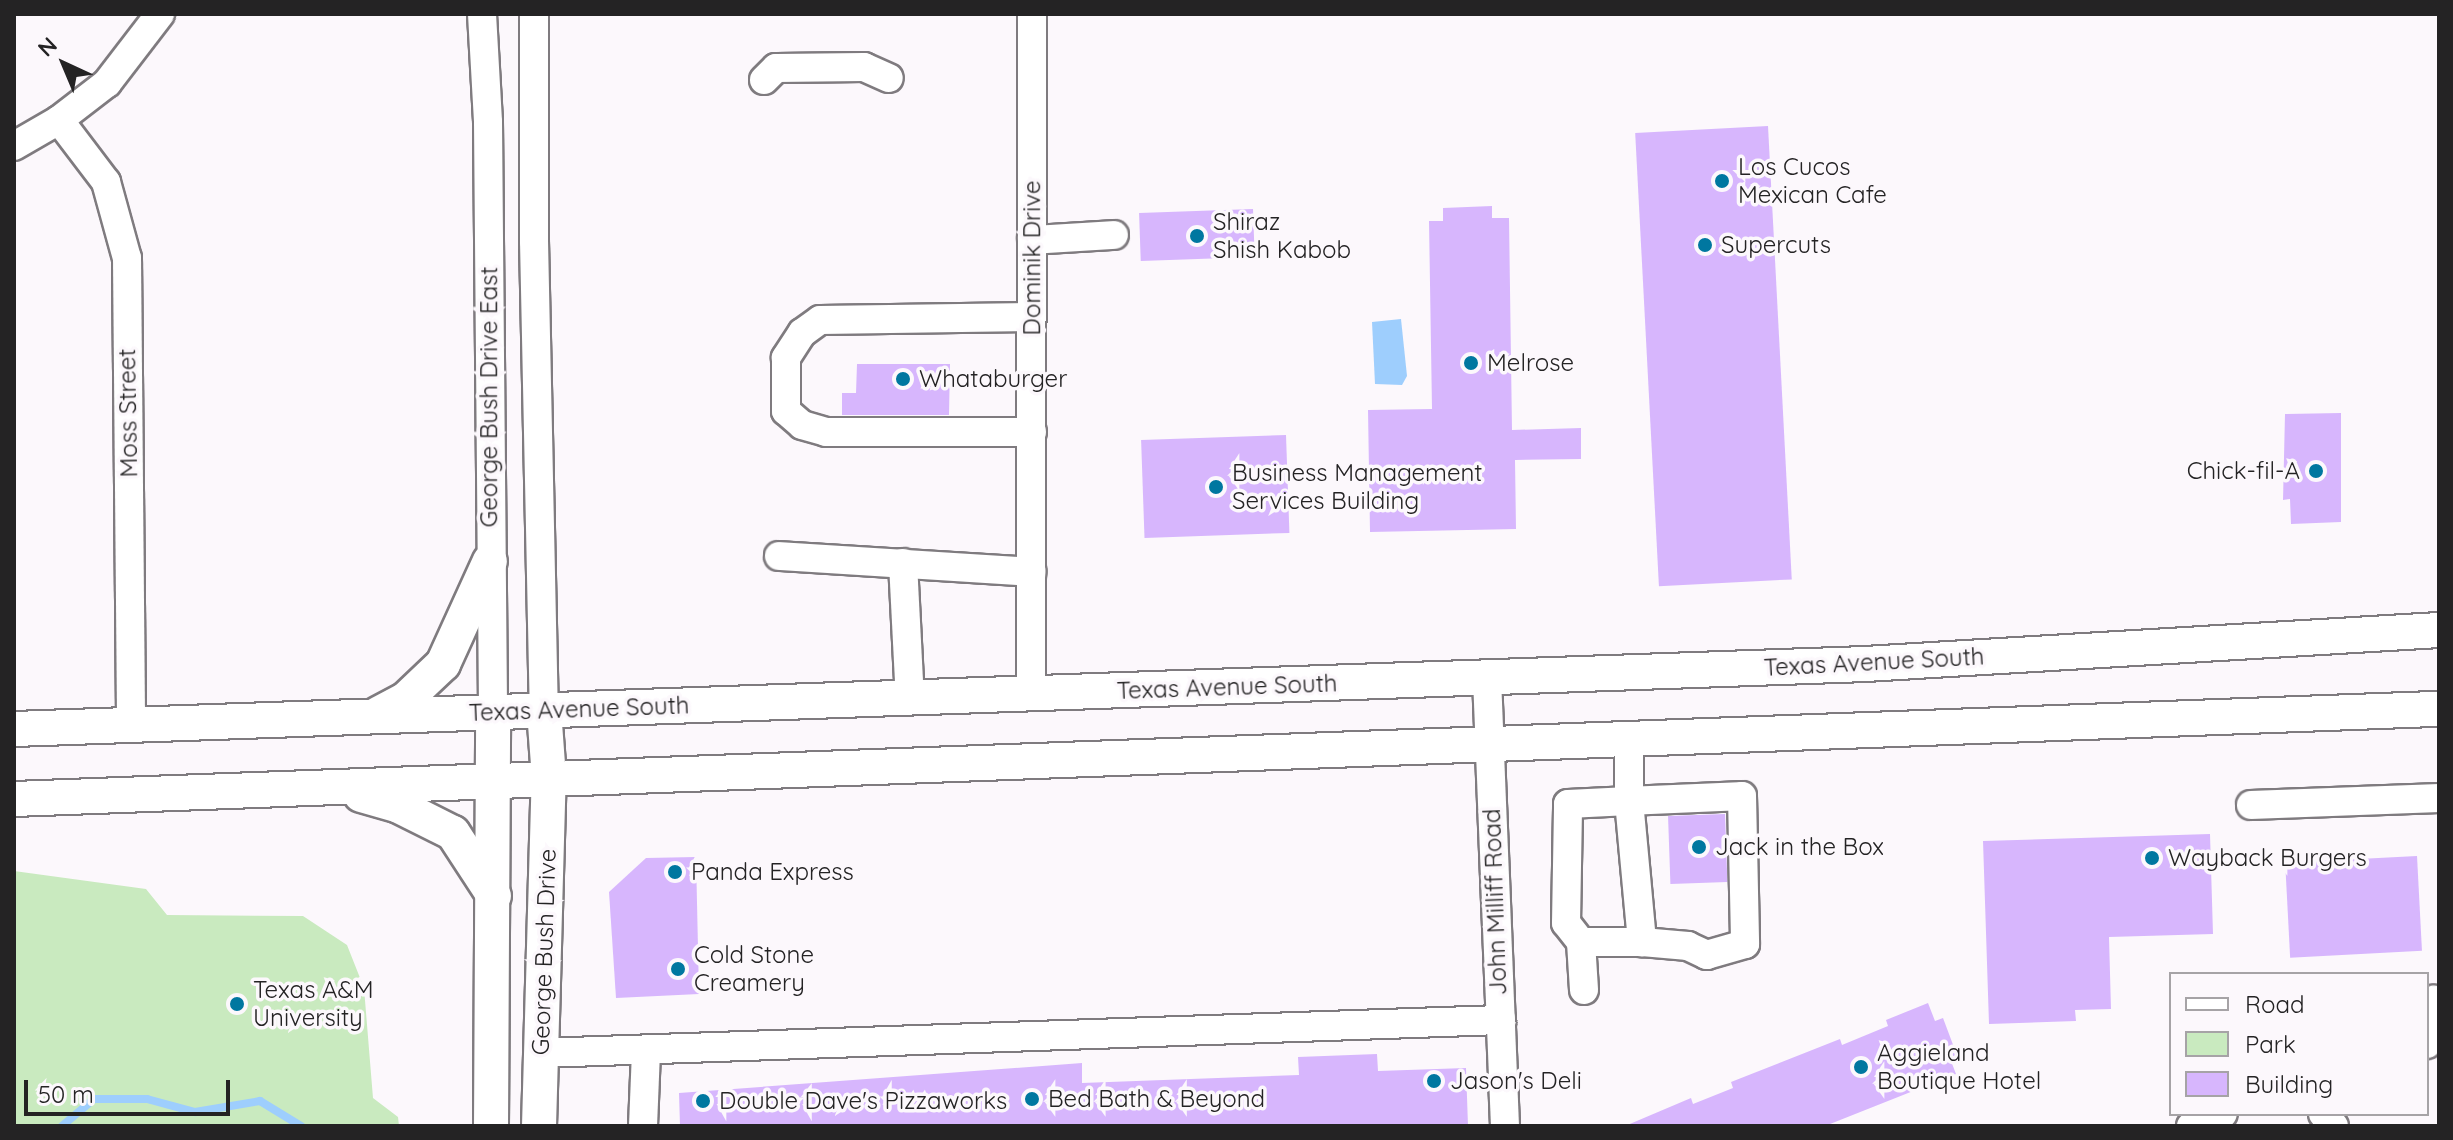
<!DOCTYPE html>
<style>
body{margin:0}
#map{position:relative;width:2453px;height:1140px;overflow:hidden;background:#fcf8fc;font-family:Quicksand,sans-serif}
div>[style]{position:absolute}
.green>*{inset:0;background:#c9eabf}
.water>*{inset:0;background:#9ecefd}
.stream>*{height:8px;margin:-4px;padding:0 4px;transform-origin:4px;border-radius:4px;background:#9ecefd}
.building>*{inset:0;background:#d7b6fd;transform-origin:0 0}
.roads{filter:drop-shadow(2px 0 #7f7b7f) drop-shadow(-2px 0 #7f7b7f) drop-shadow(0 2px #7f7b7f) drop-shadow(0 -2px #7f7b7f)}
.minor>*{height:28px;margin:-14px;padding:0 14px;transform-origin:14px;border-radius:14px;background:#fff}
.major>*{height:34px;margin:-17px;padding:0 17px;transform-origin:17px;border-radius:17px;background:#fff}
.dots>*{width:22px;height:22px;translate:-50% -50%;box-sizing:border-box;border:4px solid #fcf8fc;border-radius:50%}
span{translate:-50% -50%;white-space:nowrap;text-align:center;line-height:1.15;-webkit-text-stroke:7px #fcf8fc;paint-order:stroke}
.poi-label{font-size:24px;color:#242324}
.left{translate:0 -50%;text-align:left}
.right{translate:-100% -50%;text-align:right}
.street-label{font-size:24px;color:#242324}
.frame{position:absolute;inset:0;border:16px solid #242324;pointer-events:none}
.legend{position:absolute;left:2169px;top:972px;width:260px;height:144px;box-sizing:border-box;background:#fcf8fc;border:2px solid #a6a3a6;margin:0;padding:10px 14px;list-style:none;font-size:24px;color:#242324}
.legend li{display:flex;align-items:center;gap:16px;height:40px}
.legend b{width:40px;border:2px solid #a6a3a6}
.north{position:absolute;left:24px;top:24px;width:80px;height:80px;-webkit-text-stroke:6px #fcf8fc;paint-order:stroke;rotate:316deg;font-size:22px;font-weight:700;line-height:32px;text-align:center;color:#242324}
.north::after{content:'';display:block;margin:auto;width:28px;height:36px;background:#242324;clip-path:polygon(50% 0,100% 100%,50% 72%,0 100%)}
.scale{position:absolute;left:24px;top:1080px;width:206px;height:36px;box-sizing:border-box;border:4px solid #242324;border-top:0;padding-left:10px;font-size:24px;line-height:28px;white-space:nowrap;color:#242324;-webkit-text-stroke:6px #fcf8fc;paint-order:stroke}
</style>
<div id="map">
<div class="green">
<div style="clip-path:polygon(14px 871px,146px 889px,167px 915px,303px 916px,347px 945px,364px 988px,373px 1098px,398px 1117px,399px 1126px,14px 1126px)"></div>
</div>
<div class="water">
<div style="clip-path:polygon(1401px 319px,1407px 376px,1402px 385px,1375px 384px,1372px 322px)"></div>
</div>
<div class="stream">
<div style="left:62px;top:1126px;width:42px;rotate:-40.2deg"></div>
<div style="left:94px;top:1099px;width:53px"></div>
<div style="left:147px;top:1099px;width:50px;rotate:15.2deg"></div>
<div style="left:195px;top:1112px;width:66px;rotate:-9.6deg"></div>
<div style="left:260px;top:1101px;width:48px;rotate:31.4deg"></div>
</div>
<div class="building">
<div style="left:1768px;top:126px;width:454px;height:133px;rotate:87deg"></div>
<div style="clip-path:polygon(1492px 206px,1492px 218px,1509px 218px,1512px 430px,1581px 428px,1581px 459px,1515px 460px,1516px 529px,1370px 532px,1368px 410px,1432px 409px,1429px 221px,1443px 221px,1443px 208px)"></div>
<div style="left:1253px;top:209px;width:48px;height:114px;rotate:88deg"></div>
<div style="clip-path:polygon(857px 364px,950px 364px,949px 415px,842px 415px,842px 393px,856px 393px)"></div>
<div style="clip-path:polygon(2341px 413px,2341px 522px,2291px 524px,2290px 499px,2283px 500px,2285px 414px)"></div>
<div style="left:1286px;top:435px;width:98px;height:145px;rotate:88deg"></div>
<div style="left:1725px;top:814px;width:68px;height:57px;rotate:88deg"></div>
<div style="clip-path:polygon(2210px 834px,2213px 934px,2109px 937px,2111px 1009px,2075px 1010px,2076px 1021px,1989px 1024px,1983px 841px)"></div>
<div style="left:2417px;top:856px;width:95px;height:132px;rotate:87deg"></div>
<div style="clip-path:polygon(696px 857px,699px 994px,616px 998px,609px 892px,646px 858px)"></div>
<div style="clip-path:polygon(1928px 1003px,1935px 1021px,1943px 1018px,1958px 1058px,1951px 1061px,1956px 1074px,1825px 1126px,1625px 1126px,1691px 1098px,1693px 1104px,1733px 1088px,1731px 1082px,1840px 1039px,1842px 1045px,1888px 1026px,1886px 1020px)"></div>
<div style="clip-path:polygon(1377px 1054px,1378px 1071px,1466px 1068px,1468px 1126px,680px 1126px,679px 1093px,1082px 1063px,1082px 1083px,1299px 1075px,1298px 1057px)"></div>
</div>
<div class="roads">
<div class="minor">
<div style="left:482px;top:14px;width:108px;rotate:86.8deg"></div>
<div style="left:488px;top:122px;width:589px;rotate:89.51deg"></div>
<div style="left:534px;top:14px;width:227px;rotate:90deg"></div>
<div style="left:534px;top:241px;width:469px;rotate:88.8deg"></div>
<div style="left:764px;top:80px;width:17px;rotate:-45deg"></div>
<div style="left:776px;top:68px;width:88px;rotate:-0.7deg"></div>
<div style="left:864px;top:67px;width:27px;rotate:24deg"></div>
<div style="left:59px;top:120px;width:78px;rotate:52.8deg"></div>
<div style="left:106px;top:182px;width:79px;rotate:74.6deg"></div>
<div style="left:127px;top:258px;width:466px;rotate:89.5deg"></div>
<div style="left:14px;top:146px;width:52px;rotate:-30deg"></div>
<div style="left:59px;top:120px;width:61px;rotate:-37.6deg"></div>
<div style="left:107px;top:83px;width:87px;rotate:-52.5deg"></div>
<div style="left:1032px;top:240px;width:82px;rotate:-3.5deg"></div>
<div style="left:1031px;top:317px;width:211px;rotate:179.2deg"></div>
<div style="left:820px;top:320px;width:22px;rotate:144deg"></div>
<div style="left:802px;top:333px;width:30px;rotate:123deg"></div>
<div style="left:786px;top:358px;width:53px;rotate:90deg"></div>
<div style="left:786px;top:411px;width:21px;rotate:41deg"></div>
<div style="left:802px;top:425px;width:25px;rotate:16deg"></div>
<div style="left:826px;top:432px;width:206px"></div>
<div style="left:779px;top:556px;width:253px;rotate:3.6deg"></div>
<div style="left:903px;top:563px;width:137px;rotate:87.1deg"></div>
<div style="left:1487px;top:678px;width:448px;rotate:87.7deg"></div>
<div style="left:1031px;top:695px;width:681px;rotate:-89.92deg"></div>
<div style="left:1629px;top:740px;width:61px;rotate:90deg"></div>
<div style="left:1629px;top:801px;width:142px;rotate:84.7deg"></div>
<div style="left:1642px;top:942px;width:61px;rotate:180deg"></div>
<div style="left:1581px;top:942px;width:24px;rotate:-128deg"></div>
<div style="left:1566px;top:923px;width:119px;rotate:-89deg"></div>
<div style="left:1568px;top:804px;width:61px;rotate:-2.8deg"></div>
<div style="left:1629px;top:801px;width:113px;rotate:-2.5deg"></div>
<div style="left:1742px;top:796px;width:148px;rotate:88.8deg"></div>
<div style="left:1745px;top:944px;width:40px;rotate:164deg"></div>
<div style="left:1707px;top:955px;width:21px;rotate:-155deg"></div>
<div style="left:1688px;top:946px;width:46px;rotate:-175deg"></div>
<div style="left:2251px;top:805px;width:188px;rotate:-2.1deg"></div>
<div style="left:1581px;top:942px;width:48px;rotate:86.4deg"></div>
<div style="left:2427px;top:1044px;width:45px;rotate:-81deg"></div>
<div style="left:541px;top:1053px;width:961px;rotate:-1.97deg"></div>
<div style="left:2323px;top:1114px;width:16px;rotate:47deg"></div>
<div style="left:643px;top:1126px;width:76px;rotate:-87.7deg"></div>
<div style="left:2191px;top:1126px;width:34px;rotate:-21deg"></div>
</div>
<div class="major">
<div style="left:378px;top:714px;width:32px;rotate:-28deg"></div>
<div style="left:406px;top:699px;width:51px;rotate:-43.4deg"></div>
<div style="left:443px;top:664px;width:113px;rotate:-65.5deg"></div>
<div style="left:14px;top:729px;width:1852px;rotate:-2.01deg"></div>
<div style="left:1865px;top:664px;width:575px;rotate:-3.39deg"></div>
<div style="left:361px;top:795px;width:40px;rotate:16deg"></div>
<div style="left:399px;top:806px;width:60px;rotate:26.6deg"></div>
<div style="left:453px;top:833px;width:75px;rotate:56.9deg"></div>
<div style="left:14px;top:799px;width:2427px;rotate:-2.13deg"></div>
<div style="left:491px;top:1126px;width:415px;rotate:-89.7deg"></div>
<div style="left:539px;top:1126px;width:348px;rotate:-88.4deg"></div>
<div style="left:549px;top:778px;width:68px;rotate:-94.2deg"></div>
</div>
</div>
<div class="dots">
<div style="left:1722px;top:181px;background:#0077a0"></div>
<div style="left:1197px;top:236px;background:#0077a0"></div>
<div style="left:1705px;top:245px;background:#0077a0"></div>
<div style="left:1471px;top:363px;background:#0077a0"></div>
<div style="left:903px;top:379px;background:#0077a0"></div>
<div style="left:2316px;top:471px;background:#0077a0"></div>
<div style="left:1216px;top:487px;background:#0077a0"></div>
<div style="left:1699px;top:847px;background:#0077a0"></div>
<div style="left:2152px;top:858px;background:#0077a0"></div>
<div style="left:675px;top:872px;background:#0077a0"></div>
<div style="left:678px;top:969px;background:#0077a0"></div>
<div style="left:237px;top:1004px;background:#0077a0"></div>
<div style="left:1861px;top:1067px;background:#0077a0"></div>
<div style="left:1434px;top:1081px;background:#0077a0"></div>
<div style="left:1032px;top:1099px;background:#0077a0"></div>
<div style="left:703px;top:1101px;background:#0077a0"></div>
</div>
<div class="poi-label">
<span class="left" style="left:1738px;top:181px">Los Cucos<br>Mexican Cafe</span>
<span class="left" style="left:1213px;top:236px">Shiraz<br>Shish Kabob</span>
<span class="left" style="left:1721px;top:245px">Supercuts</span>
<span class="left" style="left:1487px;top:363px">Melrose</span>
<span class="left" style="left:919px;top:379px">Whataburger</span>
<span class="right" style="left:2300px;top:471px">Chick-fil-A</span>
<span class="left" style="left:1232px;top:487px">Business Management<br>Services Building</span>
<span class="left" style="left:1715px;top:847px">Jack in the Box</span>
<span class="left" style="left:2168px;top:858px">Wayback Burgers</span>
<span class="left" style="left:691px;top:872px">Panda Express</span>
<span class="left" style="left:694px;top:969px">Cold Stone<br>Creamery</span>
<span class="left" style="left:253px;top:1004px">Texas A&amp;M<br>University</span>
<span class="left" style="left:1877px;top:1067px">Aggieland<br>Boutique Hotel</span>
<span class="left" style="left:1450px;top:1081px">Jason's Deli</span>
<span class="left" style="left:1048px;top:1099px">Bed Bath &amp; Beyond</span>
<span class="left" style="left:719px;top:1101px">Double Dave's Pizzaworks</span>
</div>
<div class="street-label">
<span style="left:1032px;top:258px;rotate:-90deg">Dominik Drive</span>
<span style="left:489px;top:397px;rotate:-90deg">George Bush Drive East</span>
<span style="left:128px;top:413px;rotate:-91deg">Moss Street</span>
<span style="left:1874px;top:662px;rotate:-3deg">Texas Avenue South</span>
<span style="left:1227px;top:687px;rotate:-2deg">Texas Avenue South</span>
<span style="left:579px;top:709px;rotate:-2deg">Texas Avenue South</span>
<span style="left:1495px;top:902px;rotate:-92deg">John Milliff Road</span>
<span style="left:544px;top:952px;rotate:-88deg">George Bush Drive</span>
</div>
<div class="frame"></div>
<ul class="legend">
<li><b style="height:10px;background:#fff"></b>Road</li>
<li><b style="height:22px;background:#c9eabf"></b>Park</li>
<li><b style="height:22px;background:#d7b6fd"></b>Building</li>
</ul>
<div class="north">N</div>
<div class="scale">50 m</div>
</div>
